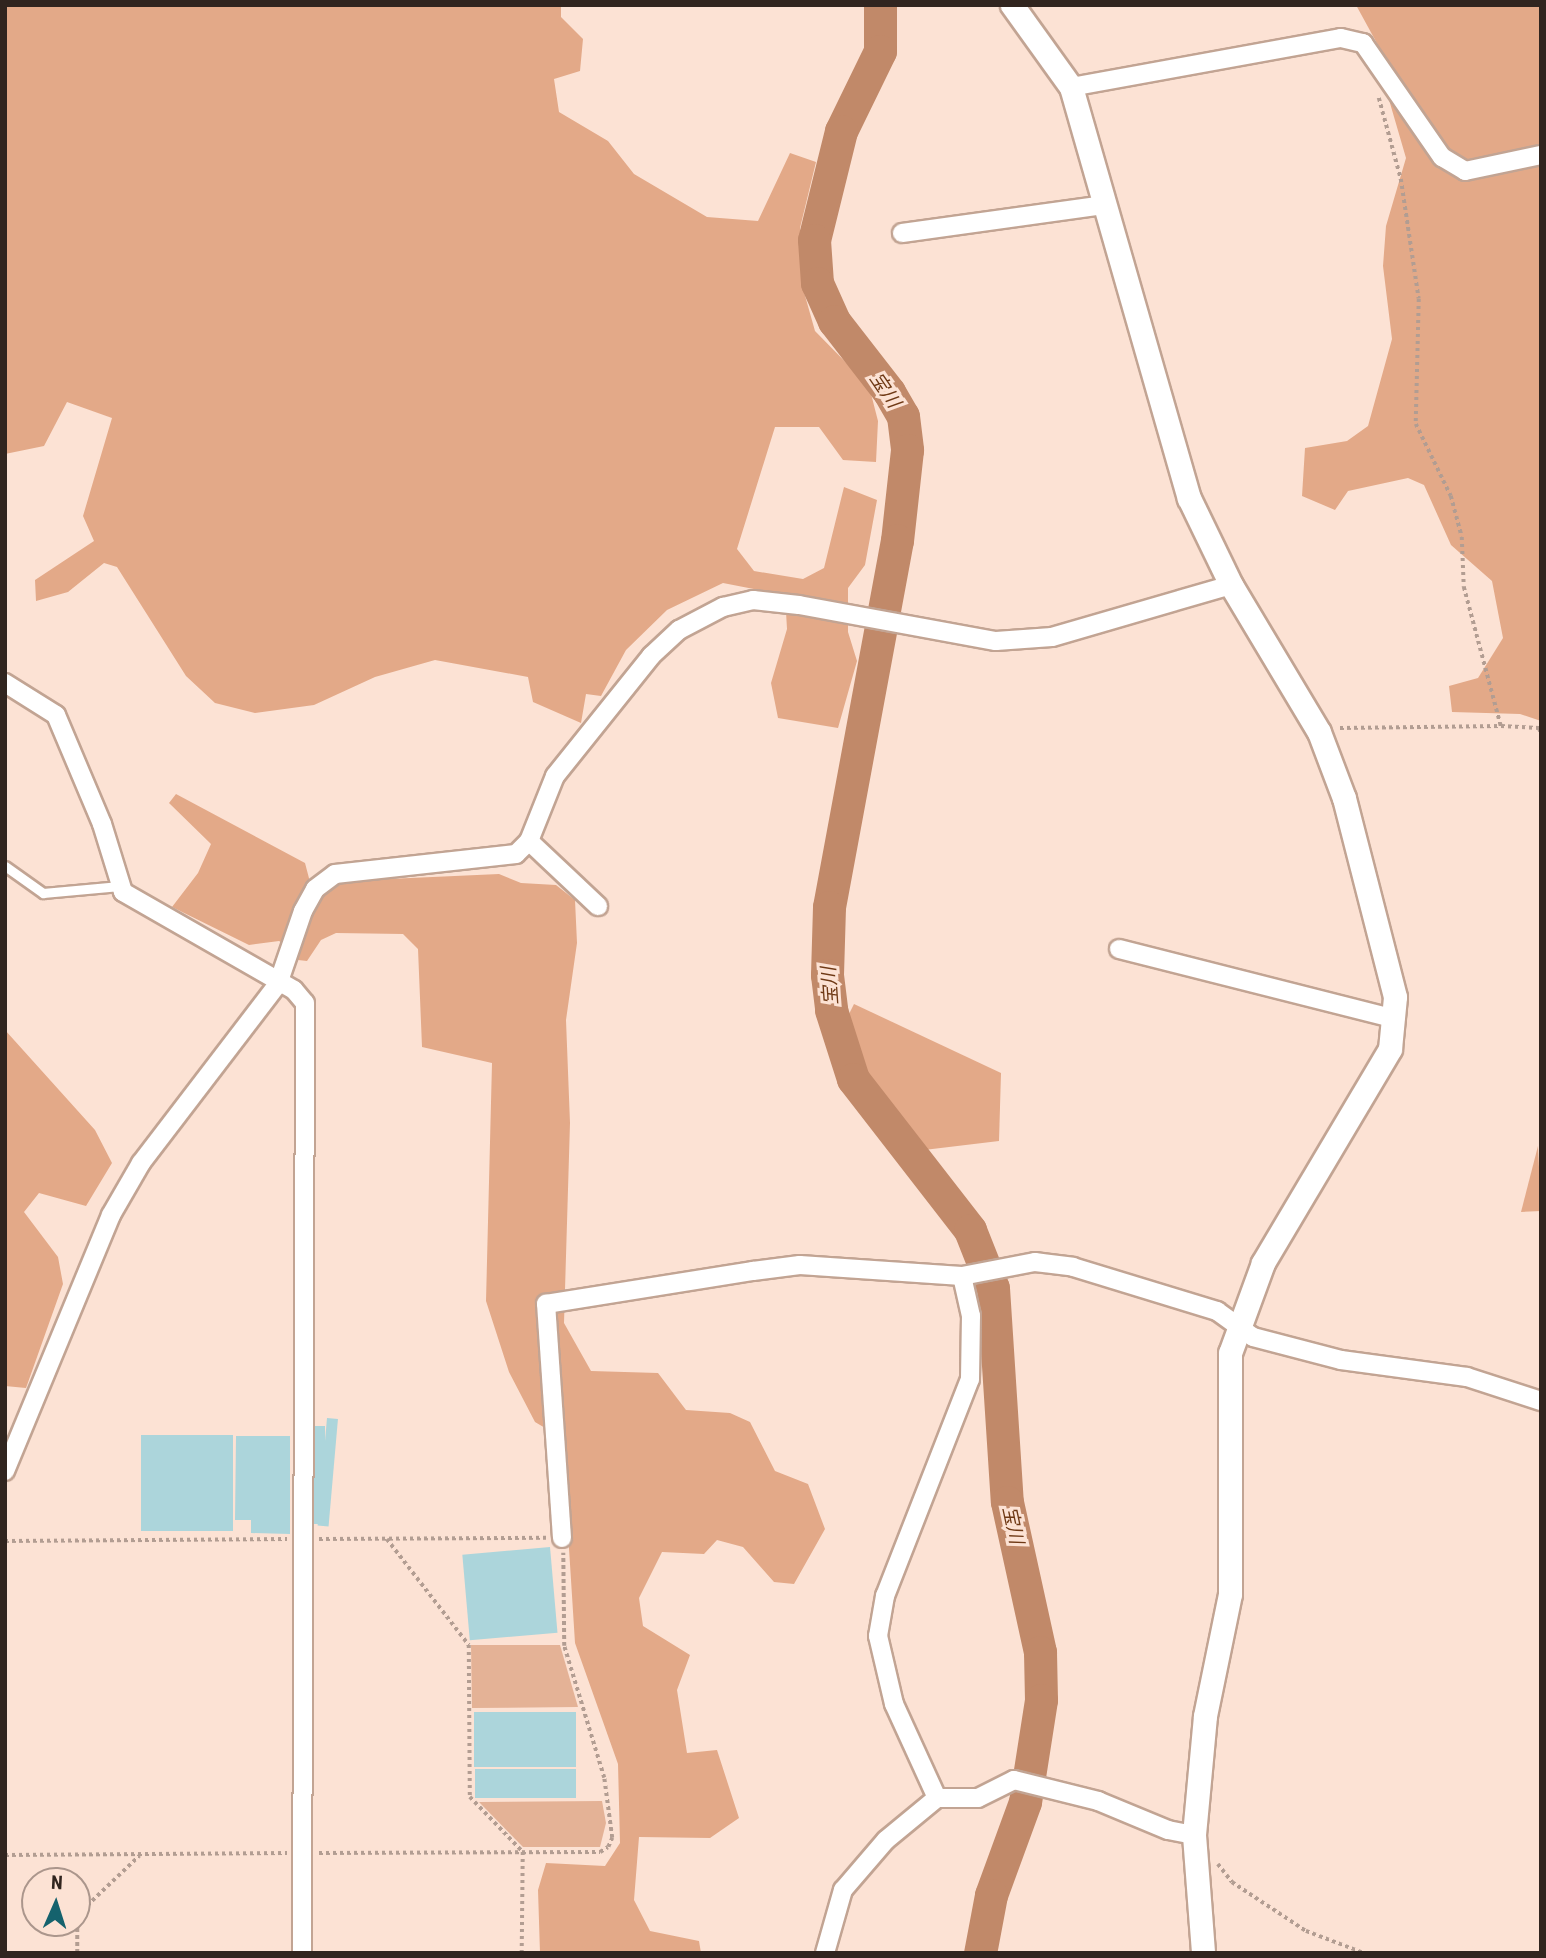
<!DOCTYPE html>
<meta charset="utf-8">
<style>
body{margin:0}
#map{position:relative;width:1546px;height:1958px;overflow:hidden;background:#fce2d4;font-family:"Roboto Condensed","Noto Sans JP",sans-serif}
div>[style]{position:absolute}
.green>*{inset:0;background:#e4b296}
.forest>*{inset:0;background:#e3a988}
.river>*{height:33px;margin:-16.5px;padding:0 16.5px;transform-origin:16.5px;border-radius:16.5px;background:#c18969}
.building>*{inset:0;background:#acd5db;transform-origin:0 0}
.path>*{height:3.5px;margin-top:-1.75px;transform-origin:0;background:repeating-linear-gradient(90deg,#b29d92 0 3.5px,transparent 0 7px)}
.roads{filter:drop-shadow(2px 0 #c2a493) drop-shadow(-2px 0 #c2a493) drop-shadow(0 2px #c2a493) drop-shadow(0 -2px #c2a493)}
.service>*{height:9px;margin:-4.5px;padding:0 4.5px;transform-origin:4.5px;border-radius:4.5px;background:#fff}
.minor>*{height:18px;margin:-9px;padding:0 9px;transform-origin:9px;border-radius:9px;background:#fff}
.tertiary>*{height:23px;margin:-11.5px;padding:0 11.5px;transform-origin:11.5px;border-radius:11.5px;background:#fff}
span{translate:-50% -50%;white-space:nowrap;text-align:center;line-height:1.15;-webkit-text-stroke:6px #fce2d4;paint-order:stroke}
.water-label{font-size:19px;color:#6f3915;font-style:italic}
.frame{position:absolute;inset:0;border:7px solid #31251f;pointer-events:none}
.north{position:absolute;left:21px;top:1867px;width:70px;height:70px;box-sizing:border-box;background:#fce2d4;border:2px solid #ab968c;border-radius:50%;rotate:3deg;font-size:19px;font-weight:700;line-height:28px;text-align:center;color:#31251f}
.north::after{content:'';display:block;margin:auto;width:24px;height:32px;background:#15626d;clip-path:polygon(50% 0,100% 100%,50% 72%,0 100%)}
</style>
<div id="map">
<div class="green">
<div style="clip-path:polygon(471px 1645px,560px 1645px,578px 1707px,472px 1708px)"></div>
<div style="clip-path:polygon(602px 1801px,606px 1823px,600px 1847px,523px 1847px,479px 1802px)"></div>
</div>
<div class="forest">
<div style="clip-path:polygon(5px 5px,561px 5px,561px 17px,583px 39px,580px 71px,554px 79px,559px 112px,608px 141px,634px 174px,707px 217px,758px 221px,790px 153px,816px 162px,800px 228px,802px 285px,815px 331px,869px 386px,878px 421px,876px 462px,843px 460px,819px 427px,775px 427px,737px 549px,754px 571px,803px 579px,824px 568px,844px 487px,877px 500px,865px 565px,848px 588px,848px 632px,857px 661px,838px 728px,778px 718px,771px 683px,787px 629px,785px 595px,723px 583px,667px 610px,626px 650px,601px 696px,586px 694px,581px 723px,533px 702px,528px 677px,435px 660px,375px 677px,314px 705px,255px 713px,215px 703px,186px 676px,117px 567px,104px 563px,68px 592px,36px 601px,35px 580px,94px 541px,83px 516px,112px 418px,67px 402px,44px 446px,5px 454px)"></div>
<div style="clip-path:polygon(1356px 5px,1541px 5px,1541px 721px,1520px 714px,1452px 712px,1449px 686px,1478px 678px,1503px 638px,1492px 581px,1451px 545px,1424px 485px,1408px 478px,1348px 491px,1335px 510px,1302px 496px,1305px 448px,1347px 441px,1368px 426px,1392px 339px,1383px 266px,1386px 226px,1406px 158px,1385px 86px,1385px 58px)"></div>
<div style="clip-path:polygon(176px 794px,305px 863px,310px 882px,332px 890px,344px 881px,499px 874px,521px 883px,556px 885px,575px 900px,577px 943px,566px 1020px,570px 1123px,564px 1323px,591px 1371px,658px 1373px,686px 1410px,730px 1413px,750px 1422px,775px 1471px,808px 1484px,825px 1529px,794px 1584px,774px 1582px,743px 1547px,717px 1540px,704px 1554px,662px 1552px,639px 1598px,643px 1626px,690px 1655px,677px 1690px,687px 1753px,717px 1750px,739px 1818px,710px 1838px,639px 1837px,634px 1900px,650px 1931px,699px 1941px,701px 1953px,540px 1953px,538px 1890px,546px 1863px,605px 1866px,620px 1843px,618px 1764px,575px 1643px,562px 1438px,535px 1422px,509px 1372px,486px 1301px,492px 1063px,422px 1047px,418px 949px,403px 934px,336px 933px,321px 940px,307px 961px,298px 960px,296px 951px,279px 941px,249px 945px,172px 907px,198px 873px,211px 844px,169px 803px)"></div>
<div style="clip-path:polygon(854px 1004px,1001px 1073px,999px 1141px,924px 1150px,863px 1066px,848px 1016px)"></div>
<div style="clip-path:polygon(5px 1030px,95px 1130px,112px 1163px,86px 1206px,39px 1193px,24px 1212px,58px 1257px,63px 1284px,26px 1388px,5px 1386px)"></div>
<div style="clip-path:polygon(1538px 1146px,1541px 1211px,1521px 1212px)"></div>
</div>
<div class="river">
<div style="left:880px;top:5px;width:46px;rotate:90deg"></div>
<div style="left:880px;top:51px;width:89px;rotate:116deg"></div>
<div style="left:841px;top:131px;width:112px;rotate:103.9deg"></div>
<div style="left:814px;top:240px;width:43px;rotate:86deg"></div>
<div style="left:817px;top:283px;width:42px;rotate:65.9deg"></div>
<div style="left:834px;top:321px;width:90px;rotate:52.2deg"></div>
<div style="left:889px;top:392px;width:28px;rotate:60deg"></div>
<div style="left:903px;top:416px;width:34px;rotate:83deg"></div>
<div style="left:907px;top:450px;width:91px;rotate:96.3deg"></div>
<div style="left:897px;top:540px;width:373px;rotate:100.5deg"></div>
<div style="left:829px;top:907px;width:68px;rotate:91.7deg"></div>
<div style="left:827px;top:975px;width:35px;rotate:83deg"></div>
<div style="left:831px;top:1010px;width:72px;rotate:72.3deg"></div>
<div style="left:853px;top:1079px;width:191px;rotate:52.2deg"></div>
<div style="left:970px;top:1230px;width:62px;rotate:68.4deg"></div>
<div style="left:993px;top:1288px;width:214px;rotate:86.3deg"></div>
<div style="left:1007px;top:1502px;width:154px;rotate:77.6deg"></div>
<div style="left:1040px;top:1652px;width:48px;rotate:88.8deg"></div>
<div style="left:1041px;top:1700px;width:103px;rotate:98.9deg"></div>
<div style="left:1025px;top:1802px;width:99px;rotate:110.1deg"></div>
<div style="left:991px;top:1895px;width:59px;rotate:100.7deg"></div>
</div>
<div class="building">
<div style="left:327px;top:1418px;width:11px;height:108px;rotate:5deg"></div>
<div style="left:310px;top:1426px;width:15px;height:98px"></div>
<div style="left:141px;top:1435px;width:92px;height:96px"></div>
<div style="clip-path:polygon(236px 1436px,290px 1436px,290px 1534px,251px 1533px,251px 1520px,235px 1520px)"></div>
<div style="left:550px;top:1547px;width:86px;height:88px;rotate:85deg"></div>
<div style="left:576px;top:1712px;width:55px;height:102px;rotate:90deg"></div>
<div style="left:475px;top:1769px;width:101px;height:29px"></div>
</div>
<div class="path">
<div style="left:1379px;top:98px;width:84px;rotate:74.8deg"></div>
<div style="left:1401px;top:179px;width:121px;rotate:81.5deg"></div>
<div style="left:1419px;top:299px;width:125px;rotate:91.4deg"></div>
<div style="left:1416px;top:424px;width:80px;rotate:64.1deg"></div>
<div style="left:1451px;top:496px;width:42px;rotate:75deg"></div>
<div style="left:1462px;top:537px;width:50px;rotate:87.7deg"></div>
<div style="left:1464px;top:587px;width:144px;rotate:75.1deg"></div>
<div style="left:1340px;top:728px;width:161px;rotate:-0.7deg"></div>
<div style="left:1501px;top:726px;width:38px;rotate:3deg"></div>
<div style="left:1539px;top:728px;width:5px;rotate:68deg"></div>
<div style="left:319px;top:1539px;width:227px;rotate:-0.3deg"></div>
<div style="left:387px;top:1539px;width:134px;rotate:52.3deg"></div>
<div style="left:469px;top:1645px;width:152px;rotate:89.6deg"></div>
<div style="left:470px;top:1797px;width:76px;rotate:46.1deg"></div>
<div style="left:523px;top:1852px;width:101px;rotate:90.6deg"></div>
<div style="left:5px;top:1541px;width:282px;rotate:-0.4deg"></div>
<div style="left:319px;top:1853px;width:281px;rotate:-0.2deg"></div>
<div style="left:600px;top:1852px;width:9px;rotate:-32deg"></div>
<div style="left:608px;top:1847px;width:10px;rotate:-66deg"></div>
<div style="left:612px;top:1838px;width:61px;rotate:-97.6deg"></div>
<div style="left:604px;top:1778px;width:138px;rotate:-106.9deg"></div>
<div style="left:564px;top:1646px;width:93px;rotate:-90.6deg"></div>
<div style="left:5px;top:1855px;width:282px;rotate:-0.4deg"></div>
<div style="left:1218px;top:1864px;width:23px;rotate:52deg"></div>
<div style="left:1232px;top:1882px;width:89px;rotate:33.5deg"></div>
<div style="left:1306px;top:1931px;width:62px;rotate:20.8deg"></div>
<div style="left:77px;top:1953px;width:38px;rotate:-90deg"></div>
<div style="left:77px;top:1915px;width:86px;rotate:-43.6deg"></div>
<div style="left:1496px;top:1953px;width:2px"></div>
</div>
<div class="roads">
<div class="service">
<div style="left:5px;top:866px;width:47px;rotate:35.4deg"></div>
<div style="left:43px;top:893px;width:77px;rotate:-5.2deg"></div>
</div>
<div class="minor">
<div style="left:1071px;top:87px;width:274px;rotate:-10.3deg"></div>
<div style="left:1341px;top:38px;width:23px;rotate:13deg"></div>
<div style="left:1363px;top:43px;width:139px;rotate:55.3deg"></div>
<div style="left:1442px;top:157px;width:27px;rotate:31deg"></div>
<div style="left:1465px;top:171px;width:78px;rotate:-11.9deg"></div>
<div style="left:902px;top:233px;width:205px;rotate:-7.9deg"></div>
<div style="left:5px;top:683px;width:60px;rotate:32.1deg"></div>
<div style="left:56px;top:715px;width:118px;rotate:67.1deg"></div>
<div style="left:102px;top:824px;width:71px;rotate:72.8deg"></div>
<div style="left:123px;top:892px;width:197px;rotate:29.8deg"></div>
<div style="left:294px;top:990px;width:17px;rotate:50deg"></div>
<div style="left:305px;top:1003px;width:950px;rotate:90.18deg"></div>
<div style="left:529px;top:841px;width:95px;rotate:43.3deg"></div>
<div style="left:1119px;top:949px;width:285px;rotate:14.2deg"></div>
<div style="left:5px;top:1471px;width:277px;rotate:-67.5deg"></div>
<div style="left:111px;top:1215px;width:60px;rotate:-60deg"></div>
<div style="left:141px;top:1163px;width:225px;rotate:-52.6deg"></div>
<div style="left:278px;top:984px;width:77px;rotate:-71.1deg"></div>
<div style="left:303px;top:911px;width:25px;rotate:-61deg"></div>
<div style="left:315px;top:889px;width:25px;rotate:-37deg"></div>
<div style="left:335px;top:874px;width:182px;rotate:-6.3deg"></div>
<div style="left:516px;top:854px;width:18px;rotate:-45deg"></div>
<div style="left:529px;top:841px;width:70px;rotate:-68.2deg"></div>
<div style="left:555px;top:776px;width:154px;rotate:-51.3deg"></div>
<div style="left:651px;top:656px;width:38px;rotate:-43deg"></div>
<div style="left:679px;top:630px;width:50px;rotate:-27.6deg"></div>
<div style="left:723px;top:607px;width:31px;rotate:-13deg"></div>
<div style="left:753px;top:600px;width:46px;rotate:6.2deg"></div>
<div style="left:799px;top:605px;width:200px;rotate:10.4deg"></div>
<div style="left:996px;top:641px;width:56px;rotate:-4.1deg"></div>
<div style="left:1052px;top:637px;width:186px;rotate:-16.2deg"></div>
<div style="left:562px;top:1538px;width:235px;rotate:-93.9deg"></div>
<div style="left:546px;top:1304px;width:210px;rotate:-9.1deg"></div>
<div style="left:753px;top:1271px;width:47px;rotate:-7.3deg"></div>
<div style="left:800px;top:1265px;width:162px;rotate:3.9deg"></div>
<div style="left:962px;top:1276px;width:74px;rotate:-10.9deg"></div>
<div style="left:1035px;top:1262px;width:38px;rotate:7deg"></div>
<div style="left:1073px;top:1267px;width:151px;rotate:17deg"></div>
<div style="left:1217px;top:1311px;width:44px;rotate:35.8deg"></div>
<div style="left:1253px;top:1337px;width:91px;rotate:14.6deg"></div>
<div style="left:1341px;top:1360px;width:127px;rotate:7.7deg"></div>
<div style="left:1467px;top:1377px;width:78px;rotate:18deg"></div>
<div style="left:937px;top:1798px;width:103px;rotate:-114.6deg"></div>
<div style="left:894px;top:1704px;width:70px;rotate:-103.2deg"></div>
<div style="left:878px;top:1636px;width:41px;rotate:-80.1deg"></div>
<div style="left:885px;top:1596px;width:233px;rotate:-68.6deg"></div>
<div style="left:970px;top:1379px;width:63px;rotate:-89.1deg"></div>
<div style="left:971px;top:1316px;width:41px;rotate:-102.7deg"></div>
<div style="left:825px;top:1953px;width:66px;rotate:-74.1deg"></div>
<div style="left:843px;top:1890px;width:66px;rotate:-49.3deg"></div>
<div style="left:886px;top:1840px;width:66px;rotate:-39.5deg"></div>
<div style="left:937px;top:1798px;width:41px"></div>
<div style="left:978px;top:1798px;width:40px;rotate:-26.6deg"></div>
<div style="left:1014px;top:1780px;width:87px;rotate:14deg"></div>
<div style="left:1098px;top:1801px;width:76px;rotate:22.5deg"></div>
<div style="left:1168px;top:1830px;width:26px;rotate:11deg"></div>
</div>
<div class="tertiary">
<div style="left:1012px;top:5px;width:101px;rotate:54.3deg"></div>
<div style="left:1071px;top:87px;width:428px;rotate:74deg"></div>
<div style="left:1189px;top:498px;width:97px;rotate:64.2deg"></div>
<div style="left:1231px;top:585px;width:171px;rotate:59.1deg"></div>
<div style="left:1319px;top:732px;width:71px;rotate:69.3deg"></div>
<div style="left:1344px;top:798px;width:205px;rotate:75.6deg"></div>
<div style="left:1395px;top:997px;width:52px;rotate:95.5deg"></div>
<div style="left:1390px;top:1049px;width:249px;rotate:120.7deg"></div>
<div style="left:1263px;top:1263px;width:96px;rotate:110.1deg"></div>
<div style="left:1230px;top:1353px;width:241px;rotate:90deg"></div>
<div style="left:1230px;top:1594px;width:125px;rotate:101.6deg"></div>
<div style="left:1205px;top:1716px;width:120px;rotate:95.3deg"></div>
<div style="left:1194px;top:1835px;width:118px;rotate:85.6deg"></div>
</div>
</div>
<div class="water-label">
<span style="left:885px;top:390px;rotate:56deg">宝川</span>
<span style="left:830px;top:986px;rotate:-94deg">宝川</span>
<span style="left:1013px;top:1525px;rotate:78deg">宝川</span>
</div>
<div class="frame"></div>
<div class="north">N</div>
</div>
